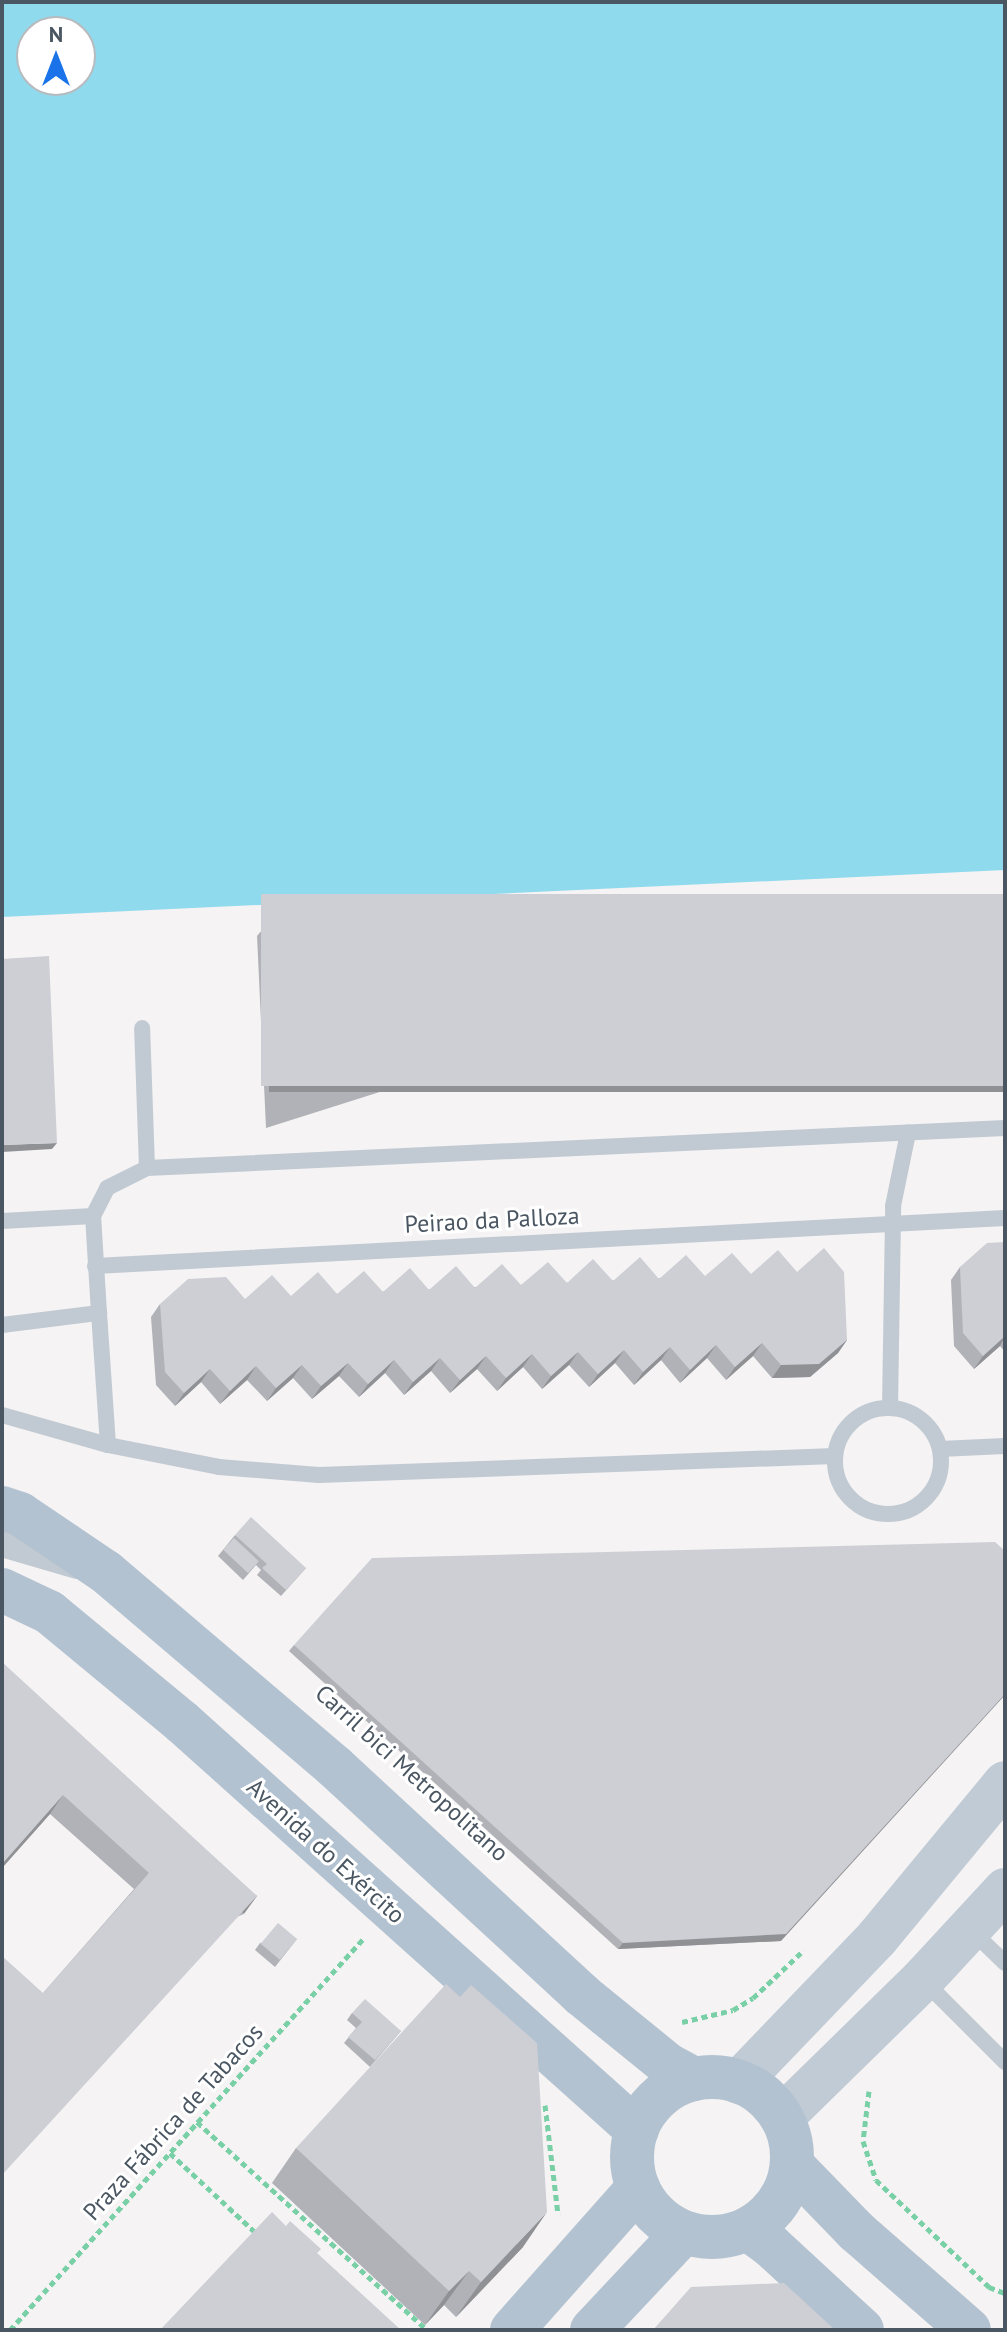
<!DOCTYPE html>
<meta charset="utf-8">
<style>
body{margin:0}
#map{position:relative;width:1007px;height:2332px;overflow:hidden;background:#f5f3f3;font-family:"PT Sans",sans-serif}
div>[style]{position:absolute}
.water>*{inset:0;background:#90daee}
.path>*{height:5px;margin-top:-2.5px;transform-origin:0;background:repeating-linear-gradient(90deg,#7ad0a6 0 6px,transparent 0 10px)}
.service>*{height:16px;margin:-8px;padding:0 8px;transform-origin:8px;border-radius:8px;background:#c1cad2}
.service>.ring{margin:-8px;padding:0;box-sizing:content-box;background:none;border:16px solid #c1cad2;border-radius:50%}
.minor>*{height:30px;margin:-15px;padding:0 15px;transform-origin:15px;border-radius:15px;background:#c1cad2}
.secondary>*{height:44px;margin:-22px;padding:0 22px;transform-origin:22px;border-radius:22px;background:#c1cbd6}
.primary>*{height:44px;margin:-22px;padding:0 22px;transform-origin:22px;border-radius:22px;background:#b3c2d1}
.primary>.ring{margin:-22px;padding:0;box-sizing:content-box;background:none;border:44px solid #b3c2d1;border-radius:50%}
.wall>*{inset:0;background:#b0b2b7}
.shaded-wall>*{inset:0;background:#909195;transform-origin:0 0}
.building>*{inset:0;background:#cdcfd5;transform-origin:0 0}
span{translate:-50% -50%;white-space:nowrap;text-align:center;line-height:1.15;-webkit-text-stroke:6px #fff;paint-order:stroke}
.street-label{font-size:24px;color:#4a5661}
.frame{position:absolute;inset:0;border:4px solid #4a5661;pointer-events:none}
.north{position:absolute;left:16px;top:16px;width:80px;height:80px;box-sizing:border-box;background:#fff;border:2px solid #b7bbc0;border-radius:50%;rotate:0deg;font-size:22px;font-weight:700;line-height:32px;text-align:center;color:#4a5661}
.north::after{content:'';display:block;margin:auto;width:28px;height:36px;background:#1a73e8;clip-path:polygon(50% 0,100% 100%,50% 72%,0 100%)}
</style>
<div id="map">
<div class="water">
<div style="clip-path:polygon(evenodd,2px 2px,1005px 2px,1005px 870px,2px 917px,2px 2px,32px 32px,80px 32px,80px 80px,32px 80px,32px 32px)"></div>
</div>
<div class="path">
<div style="left:682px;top:2022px;width:52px;rotate:-13.2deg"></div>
<div style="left:733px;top:2010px;width:23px;rotate:-31deg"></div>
<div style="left:753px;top:1998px;width:70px;rotate:-43.3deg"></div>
<div style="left:869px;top:2091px;width:50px;rotate:96.8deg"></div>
<div style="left:863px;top:2141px;width:41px;rotate:71.6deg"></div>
<div style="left:876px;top:2180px;width:156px;rotate:43.4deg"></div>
<div style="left:989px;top:2287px;width:17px;rotate:21deg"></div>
<div style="left:545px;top:2105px;width:110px;rotate:83.2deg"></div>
<div style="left:197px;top:2122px;width:310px;rotate:42.1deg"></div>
<div style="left:170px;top:2153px;width:117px;rotate:42.9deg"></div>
<div style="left:10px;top:2330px;width:527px;rotate:-47.92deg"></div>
</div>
<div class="service">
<div style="left:147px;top:1168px;width:859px;rotate:-2.67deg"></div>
<div style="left:2px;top:1221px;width:91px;rotate:-3.1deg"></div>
<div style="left:95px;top:1266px;width:911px;rotate:-3.02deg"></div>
<div style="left:99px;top:1313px;width:97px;rotate:-93.5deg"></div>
<div style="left:93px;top:1216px;width:31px;rotate:-63deg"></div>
<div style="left:107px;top:1188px;width:45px;rotate:-26.6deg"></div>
<div style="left:147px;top:1168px;width:140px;rotate:-92deg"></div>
<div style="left:2px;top:1325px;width:98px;rotate:-7.1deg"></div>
<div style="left:99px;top:1313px;width:132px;rotate:86.1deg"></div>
<div style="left:890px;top:1408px;width:202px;rotate:-89.1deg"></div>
<div style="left:893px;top:1206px;width:75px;rotate:-78.4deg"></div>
<div class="ring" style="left:835px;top:1408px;width:90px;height:90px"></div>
<div style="left:2px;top:1415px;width:110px;rotate:15.8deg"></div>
<div style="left:108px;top:1445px;width:113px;rotate:11.2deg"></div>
<div style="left:219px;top:1467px;width:100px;rotate:4.6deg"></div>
<div style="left:319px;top:1475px;width:516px;rotate:-2.11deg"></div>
<div style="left:940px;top:1449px;width:65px;rotate:-2.6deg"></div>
<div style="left:972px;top:1931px;width:46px;rotate:44.1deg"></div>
<div style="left:924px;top:1981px;width:115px;rotate:45deg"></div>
</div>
<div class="minor">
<div style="left:2px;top:1542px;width:78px;rotate:16.3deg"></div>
</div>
<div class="secondary">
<div style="left:739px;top:2082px;width:199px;rotate:-46.2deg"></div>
<div style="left:877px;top:1938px;width:201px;rotate:-50.4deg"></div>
<div style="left:782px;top:2117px;width:197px;rotate:-44.4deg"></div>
<div style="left:923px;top:1979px;width:121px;rotate:-47.3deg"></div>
</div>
<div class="primary">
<div style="left:2px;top:1508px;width:19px;rotate:18deg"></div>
<div style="left:20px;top:1514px;width:104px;rotate:34deg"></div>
<div style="left:106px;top:1572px;width:299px;rotate:40.4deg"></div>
<div style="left:334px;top:1766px;width:338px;rotate:42.7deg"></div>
<div style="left:582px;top:1995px;width:111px;rotate:39.1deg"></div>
<div style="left:668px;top:2065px;width:30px;rotate:28deg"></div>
<div style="left:2px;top:1590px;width:52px;rotate:25.1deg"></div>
<div style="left:49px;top:1612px;width:173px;rotate:39.6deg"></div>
<div style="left:182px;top:1722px;width:611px;rotate:41.88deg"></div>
<div class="ring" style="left:632px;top:2077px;width:116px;height:116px"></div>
<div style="left:793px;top:2166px;width:91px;rotate:45.9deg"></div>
<div style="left:856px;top:2231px;width:150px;rotate:41.2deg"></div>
<div style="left:749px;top:2230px;width:26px;rotate:36deg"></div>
<div style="left:770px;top:2245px;width:125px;rotate:42.7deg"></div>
<div style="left:512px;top:2330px;width:190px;rotate:-48.4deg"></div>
<div style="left:592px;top:2330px;width:133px;rotate:-46.8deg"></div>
</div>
<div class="wall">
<div style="clip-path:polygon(1005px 894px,266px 1128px,257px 936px,262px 930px)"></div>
<div style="clip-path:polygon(1005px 1242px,1005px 1352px,1000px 1346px,974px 1369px,954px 1346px,951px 1280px,960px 1267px)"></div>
<div style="clip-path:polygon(751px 1274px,847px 1340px,838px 1353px,810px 1377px,772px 1378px,753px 1356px,726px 1380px,707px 1358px,680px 1383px,661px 1360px,634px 1385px,615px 1363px,589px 1387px,569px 1365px,542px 1389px,523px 1367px,497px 1391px,477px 1369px,450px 1393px,431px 1371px,404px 1395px,385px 1373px,359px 1397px,339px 1376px,312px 1399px,293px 1378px,267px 1401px,247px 1380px,220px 1404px,201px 1382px,175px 1406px,156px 1385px,151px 1317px,160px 1304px,291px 1296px)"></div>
<div style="clip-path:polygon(235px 1535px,306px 1568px,281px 1596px,257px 1575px,261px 1570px,256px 1565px,243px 1580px,218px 1556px)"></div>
<div style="clip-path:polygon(294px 1645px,781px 1941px,618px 1949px,289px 1651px)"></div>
<div style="clip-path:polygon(2px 1662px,244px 1914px,43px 1993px,134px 1889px,50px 1814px,2px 1868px)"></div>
<div style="clip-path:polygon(297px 1939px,275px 1967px,255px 1950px,260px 1943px)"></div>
<div style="clip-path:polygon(352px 2013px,401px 2031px,370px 2067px,344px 2043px,356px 2028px,347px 2020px)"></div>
<div style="clip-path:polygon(296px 2148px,523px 2247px,456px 2317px,444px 2305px,425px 2325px,272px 2183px)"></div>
</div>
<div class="shaded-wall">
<div style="left:1005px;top:1086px;width:6px;height:736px;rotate:90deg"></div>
<div style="clip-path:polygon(57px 1143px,52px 1149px,2px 1152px,2px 1145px)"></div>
<div style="clip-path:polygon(1005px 1336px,1000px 1346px,974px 1369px,983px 1356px)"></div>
<div style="clip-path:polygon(847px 1340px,838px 1353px,810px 1377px,772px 1378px,781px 1365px)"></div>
<div style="clip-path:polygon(762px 1343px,753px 1356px,726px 1380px,735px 1367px)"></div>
<div style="clip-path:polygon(716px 1345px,707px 1358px,680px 1383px,690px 1370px)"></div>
<div style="clip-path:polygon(670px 1347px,661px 1360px,634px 1385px,643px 1372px)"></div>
<div style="clip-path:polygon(624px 1350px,615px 1363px,589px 1387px,598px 1374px)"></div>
<div style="clip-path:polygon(578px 1352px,569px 1365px,542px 1389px,551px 1376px)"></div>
<div style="clip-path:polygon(532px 1354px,523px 1367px,497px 1391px,506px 1378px)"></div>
<div style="clip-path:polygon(486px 1356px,477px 1369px,450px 1393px,460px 1380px)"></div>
<div style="clip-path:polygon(440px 1358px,431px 1371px,404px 1395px,413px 1382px)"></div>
<div style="clip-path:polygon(394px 1360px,385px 1373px,359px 1397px,368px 1384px)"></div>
<div style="clip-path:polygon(348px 1363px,339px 1376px,312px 1399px,321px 1386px)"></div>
<div style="clip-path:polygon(302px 1365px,293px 1378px,267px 1401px,276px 1388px)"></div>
<div style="clip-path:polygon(256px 1366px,247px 1380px,220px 1404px,230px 1391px)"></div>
<div style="clip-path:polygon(210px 1369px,201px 1382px,175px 1406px,184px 1393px)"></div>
<div style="clip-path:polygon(1005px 1694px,1005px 1695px,781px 1941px,618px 1949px,623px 1943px)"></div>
<div style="clip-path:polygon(63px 1795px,50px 1814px,2px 1868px,2px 1864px)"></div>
<div style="left:257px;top:1896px;width:22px;height:378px;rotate:126deg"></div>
<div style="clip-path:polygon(547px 2212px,523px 2247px,456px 2317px,481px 2282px)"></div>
<div style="clip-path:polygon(469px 2271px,444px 2305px,425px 2325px,449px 2291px)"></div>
</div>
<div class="building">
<div style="left:1005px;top:894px;width:192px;height:744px;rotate:90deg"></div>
<div style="clip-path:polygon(49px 956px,57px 1143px,2px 1145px,2px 959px)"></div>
<div style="clip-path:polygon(1005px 1242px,1005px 1336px,983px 1356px,963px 1333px,960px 1267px,987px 1243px)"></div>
<div style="clip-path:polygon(824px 1248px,844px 1272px,847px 1340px,819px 1364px,781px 1365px,762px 1343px,735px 1367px,716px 1345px,690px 1370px,670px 1347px,643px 1372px,624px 1350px,598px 1374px,578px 1352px,551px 1376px,532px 1354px,506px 1378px,486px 1356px,460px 1380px,440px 1358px,413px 1382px,394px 1360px,368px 1384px,348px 1363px,321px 1386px,302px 1365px,276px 1388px,256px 1366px,230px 1391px,210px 1369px,184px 1393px,165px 1372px,160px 1304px,188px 1279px,226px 1277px,245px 1299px,272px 1275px,291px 1296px,318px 1272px,337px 1294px,364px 1271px,383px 1292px,410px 1268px,429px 1290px,456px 1266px,475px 1288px,502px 1264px,521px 1285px,548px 1262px,567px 1283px,593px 1259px,613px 1281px,640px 1257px,659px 1279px,686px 1255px,705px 1276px,732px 1253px,751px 1274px,778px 1250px,797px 1272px)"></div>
<div style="clip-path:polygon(251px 1517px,306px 1568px,286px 1590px,262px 1568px,267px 1564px,235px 1535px)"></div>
<div style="left:234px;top:1538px;width:34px;height:16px;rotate:43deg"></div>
<div style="clip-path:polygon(995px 1542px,1005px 1551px,1005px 1694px,786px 1934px,623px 1943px,294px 1645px,372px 1558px)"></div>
<div style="clip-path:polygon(2px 1662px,257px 1896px,2px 2175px,2px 1956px,43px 1993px,149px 1873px,63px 1795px,2px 1864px)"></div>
<div style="left:278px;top:1923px;width:25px;height:27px;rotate:40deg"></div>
<div style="clip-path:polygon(446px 1984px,460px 1997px,471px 1985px,537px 2043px,547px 2212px,481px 2282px,469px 2271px,449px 2291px,296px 2148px)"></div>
<div style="clip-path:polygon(365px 1999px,401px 2031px,375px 2060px,348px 2037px,362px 2022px,352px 2013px)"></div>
<div style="clip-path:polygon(272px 2212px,286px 2226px,290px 2221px,321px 2249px,317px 2253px,401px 2330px,160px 2330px)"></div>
<div style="clip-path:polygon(784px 2283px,835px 2330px,653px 2330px,691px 2287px)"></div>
</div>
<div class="street-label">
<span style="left:492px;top:1220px;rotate:-3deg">Peirao da Palloza</span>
<span style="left:412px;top:1773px;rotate:42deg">Carril bici Metropolitano</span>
<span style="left:326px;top:1851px;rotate:42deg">Avenida do Exército</span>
<span style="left:173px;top:2122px;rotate:-48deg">Praza Fábrica de Tabacos</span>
</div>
<div class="frame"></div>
<div class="north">N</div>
</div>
